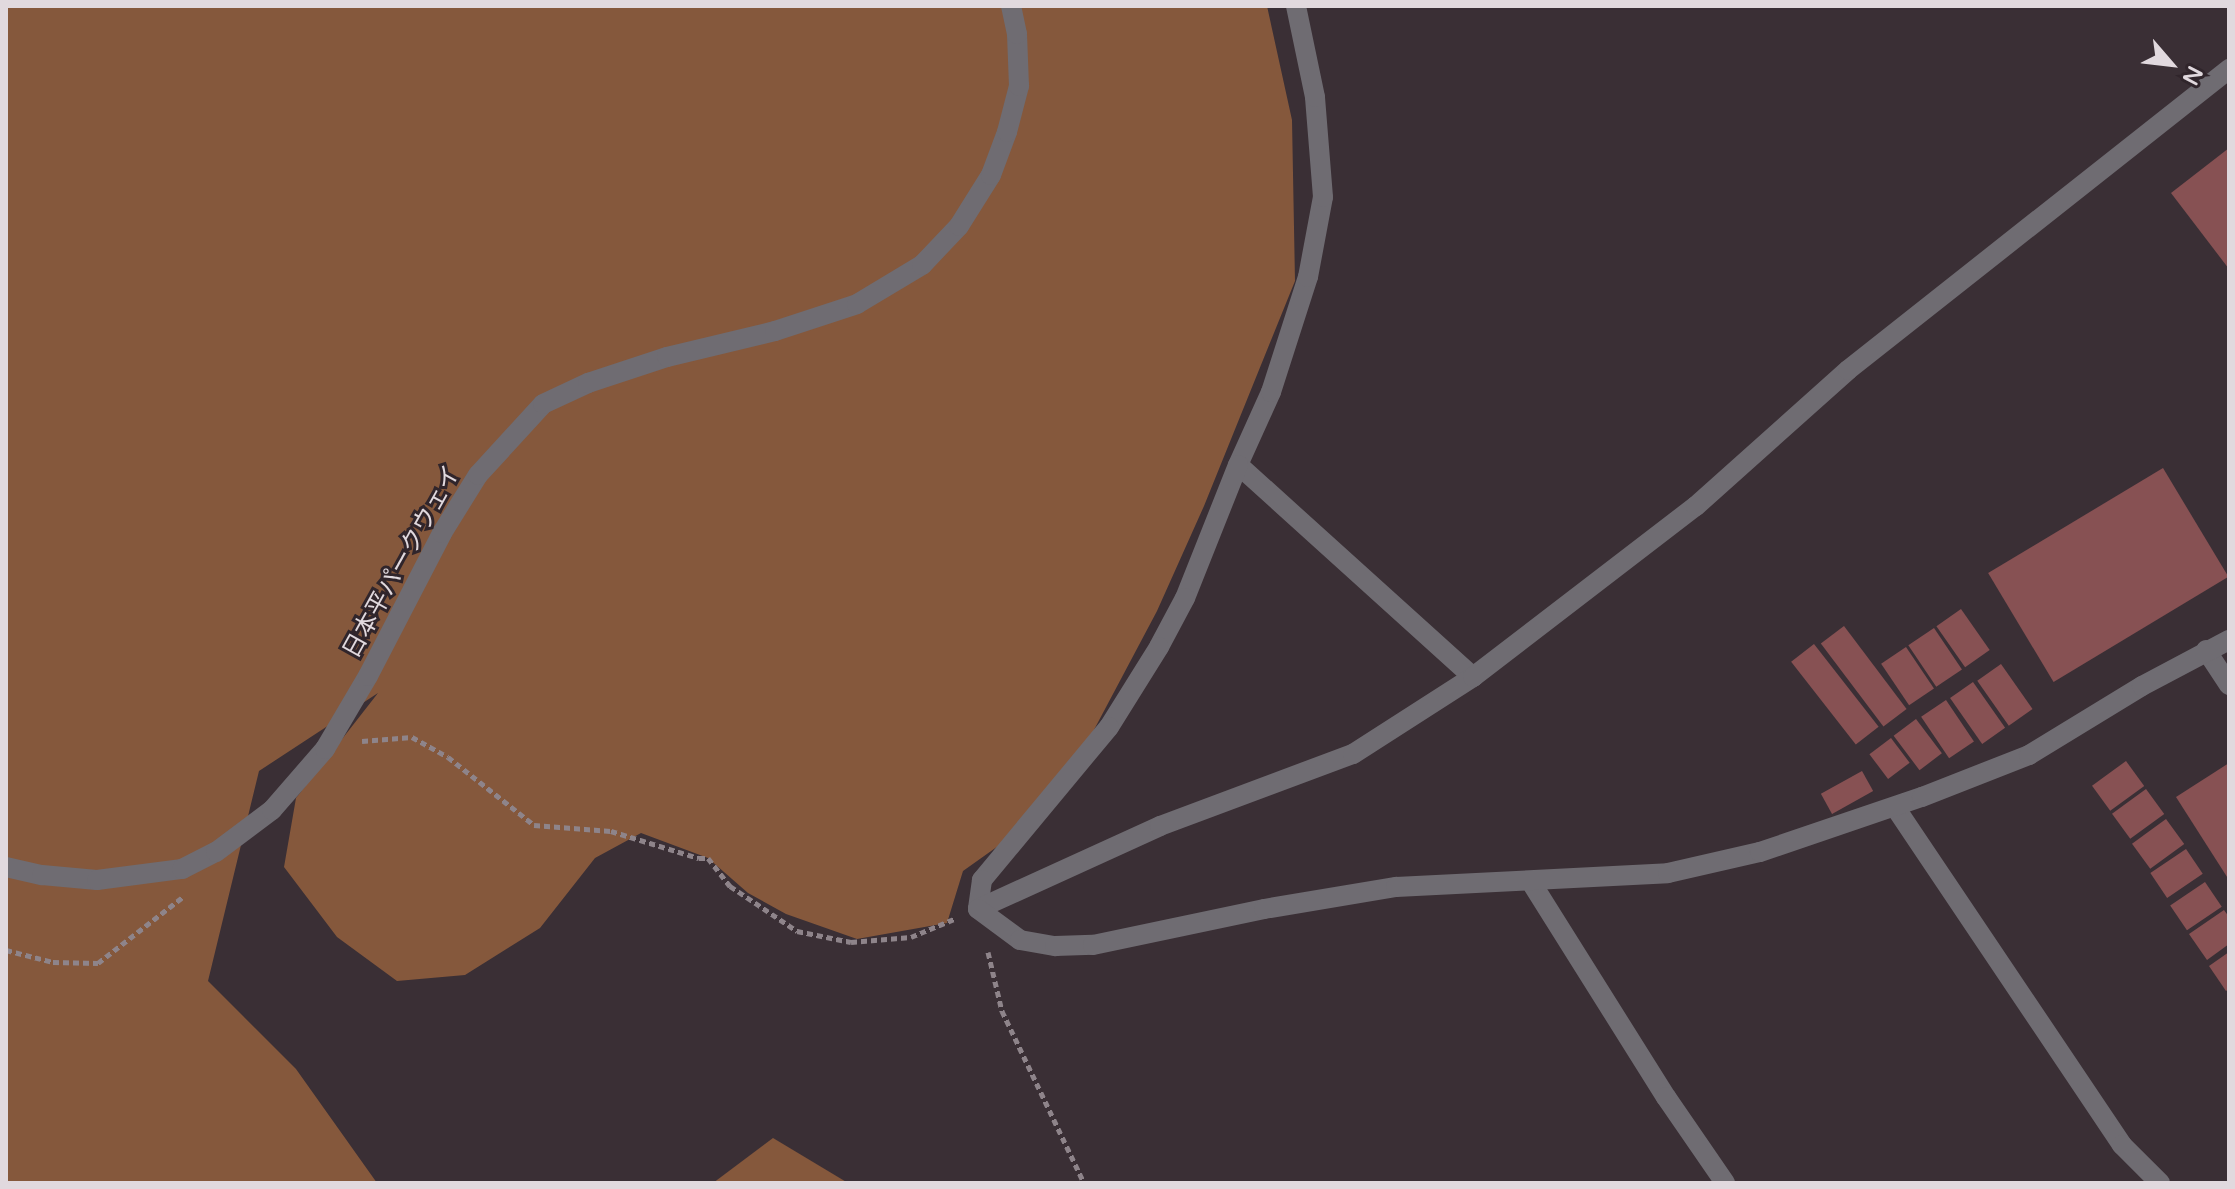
<!DOCTYPE html>
<meta charset="utf-8">
<style>
body{margin:0}
#map{position:relative;width:2235px;height:1189px;overflow:hidden;background:#3a2f35;font-family:"Varela Round","Noto Sans JP",sans-serif}
div>[style]{position:absolute}
.forest>*{inset:0;background:#85583c}
.building>*{inset:0;background:#875153;transform-origin:0 0}
.path>*{height:5px;margin-top:-2.5px;transform-origin:0;background:repeating-linear-gradient(90deg,#8e848a 0 6px,transparent 0 10px)}
.minor>*{height:20px;margin:-10px;padding:0 10px;transform-origin:10px;border-radius:10px;background:#6f6c72}
span{translate:-50% -50%;white-space:nowrap;text-align:center;line-height:1.15;-webkit-text-stroke:6px #30252b;paint-order:stroke}
.street-label{font-size:24px;color:#e1d9de}
.frame{position:absolute;inset:0;border:8px solid #e1d9de;pointer-events:none}
.north{position:absolute;left:2131px;top:24px;width:80px;height:80px;-webkit-text-stroke:6px #30252b;paint-order:stroke;rotate:118deg;font-size:22px;font-weight:700;line-height:32px;text-align:center;color:#e1d9de}
.north::after{content:'';display:block;margin:auto;width:28px;height:36px;background:#e1d9de;clip-path:polygon(50% 0,100% 100%,50% 72%,0 100%)}
</style>
<div id="map">
<div class="forest">
<div style="clip-path:polygon(6px 6px,1267px 6px,1292px 120px,1295px 281px,1204px 506px,1157px 611px,1087px 743px,1001px 844px,963px 871px,947px 923px,857px 939px,786px 914px,748px 893px,708px 858px,641px 833px,595px 858px,540px 928px,465px 975px,397px 981px,337px 937px,284px 867px,296px 798px,378px 693px,259px 771px,208px 981px,296px 1069px,377px 1183px,6px 1183px)"></div>
<div style="clip-path:polygon(773px 1138px,848px 1183px,713px 1183px)"></div>
</div>
<div class="building">
<div style="clip-path:polygon(2229px 148px,2229px 269px,2171px 193px)"></div>
<div style="left:2163px;top:468px;width:127px;height:204px;rotate:59deg"></div>
<div style="left:1961px;top:609px;width:50px;height:30px;rotate:55deg"></div>
<div style="left:1844px;top:626px;width:104px;height:29px;rotate:53deg"></div>
<div style="left:1934px;top:628px;width:50px;height:31px;rotate:56deg"></div>
<div style="left:1814px;top:644px;width:105px;height:29px;rotate:52deg"></div>
<div style="left:1906px;top:647px;width:50px;height:30px;rotate:56deg"></div>
<div style="left:2001px;top:664px;width:55px;height:29px;rotate:55deg"></div>
<div style="left:1973px;top:682px;width:56px;height:28px;rotate:55deg"></div>
<div style="left:1946px;top:700px;width:50px;height:30px;rotate:56deg"></div>
<div style="left:1916px;top:719px;width:43px;height:28px;rotate:53deg"></div>
<div style="left:1891px;top:738px;width:31px;height:27px;rotate:53deg"></div>
<div style="left:2126px;top:761px;width:31px;height:42px;rotate:54deg"></div>
<div style="clip-path:polygon(2229px 763px,2229px 880px,2176px 797px)"></div>
<div style="left:1862px;top:771px;width:23px;height:47px;rotate:61deg"></div>
<div style="left:2146px;top:789px;width:31px;height:42px;rotate:54deg"></div>
<div style="left:2166px;top:819px;width:31px;height:42px;rotate:54deg"></div>
<div style="left:2186px;top:849px;width:30px;height:43px;rotate:56deg"></div>
<div style="left:2205px;top:882px;width:30px;height:42px;rotate:56deg"></div>
<div style="clip-path:polygon(2224px 910px,2229px 917px,2229px 944px,2207px 960px,2189px 934px)"></div>
<div style="clip-path:polygon(2229px 952px,2229px 989px,2226px 991px,2209px 966px)"></div>
</div>
<div class="path">
<div style="left:362px;top:741px;width:50px;rotate:-4.6deg"></div>
<div style="left:412px;top:737px;width:41px;rotate:29.1deg"></div>
<div style="left:448px;top:757px;width:110px;rotate:38.3deg"></div>
<div style="left:534px;top:825px;width:77px;rotate:4.5deg"></div>
<div style="left:611px;top:831px;width:92px;rotate:17.1deg"></div>
<div style="left:699px;top:858px;width:9px"></div>
<div style="left:708px;top:858px;width:36px;rotate:52deg"></div>
<div style="left:730px;top:886px;width:81px;rotate:33.9deg"></div>
<div style="left:797px;top:931px;width:55px;rotate:11.5deg"></div>
<div style="left:851px;top:942px;width:60px;rotate:-4.8deg"></div>
<div style="left:911px;top:937px;width:47px;rotate:-22.7deg"></div>
<div style="left:6px;top:950px;width:49px;rotate:14.3deg"></div>
<div style="left:53px;top:962px;width:45px;rotate:1.3deg"></div>
<div style="left:98px;top:963px;width:109px;rotate:-37.9deg"></div>
<div style="left:988px;top:952px;width:61px;rotate:76.7deg"></div>
<div style="left:1002px;top:1011px;width:191px;rotate:64.5deg"></div>
</div>
<div class="minor">
<div style="left:1238px;top:465px;width:80px;rotate:-65.7deg"></div>
<div style="left:1271px;top:392px;width:121px;rotate:-72.2deg"></div>
<div style="left:1308px;top:277px;width:81px;rotate:-79.4deg"></div>
<div style="left:1323px;top:197px;width:100px;rotate:-94.6deg"></div>
<div style="left:1315px;top:97px;width:93px;rotate:-101.8deg"></div>
<div style="left:2206px;top:650px;width:42px;rotate:56.7deg"></div>
<div style="left:1473px;top:677px;width:316px;rotate:-137.9deg"></div>
<div style="left:1238px;top:465px;width:143px;rotate:111.7deg"></div>
<div style="left:1185px;top:598px;width:55px;rotate:118deg"></div>
<div style="left:1159px;top:647px;width:94px;rotate:122deg"></div>
<div style="left:1109px;top:727px;width:199px;rotate:129.7deg"></div>
<div style="left:982px;top:880px;width:29px;rotate:98deg"></div>
<div style="left:978px;top:909px;width:200px;rotate:-24.5deg"></div>
<div style="left:1160px;top:826px;width:206px;rotate:-20.5deg"></div>
<div style="left:1353px;top:754px;width:143px;rotate:-32.7deg"></div>
<div style="left:1473px;top:677px;width:281px;rotate:-37.5deg"></div>
<div style="left:1696px;top:506px;width:204px;rotate:-41.8deg"></div>
<div style="left:1848px;top:370px;width:486px;rotate:-38.3deg"></div>
<div style="left:1895px;top:807px;width:407px;rotate:56.1deg"></div>
<div style="left:2122px;top:1145px;width:54px;rotate:45deg"></div>
<div style="left:6px;top:867px;width:37px;rotate:13deg"></div>
<div style="left:42px;top:875px;width:55px;rotate:5.2deg"></div>
<div style="left:97px;top:880px;width:86px;rotate:-7.4deg"></div>
<div style="left:182px;top:869px;width:38px;rotate:-27deg"></div>
<div style="left:216px;top:852px;width:70px;rotate:-36.9deg"></div>
<div style="left:272px;top:810px;width:81px;rotate:-49deg"></div>
<div style="left:325px;top:749px;width:85px;rotate:-59.5deg"></div>
<div style="left:368px;top:676px;width:161px;rotate:-62.6deg"></div>
<div style="left:442px;top:533px;width:68px;rotate:-58.2deg"></div>
<div style="left:478px;top:475px;width:96px;rotate:-47.5deg"></div>
<div style="left:543px;top:404px;width:50px;rotate:-25deg"></div>
<div style="left:588px;top:383px;width:83px;rotate:-18.2deg"></div>
<div style="left:667px;top:357px;width:111px;rotate:-13.5deg"></div>
<div style="left:775px;top:331px;width:86px;rotate:-18.2deg"></div>
<div style="left:857px;top:304px;width:76px;rotate:-31deg"></div>
<div style="left:922px;top:265px;width:54px;rotate:-46.5deg"></div>
<div style="left:959px;top:226px;width:60px;rotate:-57.9deg"></div>
<div style="left:991px;top:175px;width:46px;rotate:-69.6deg"></div>
<div style="left:1007px;top:132px;width:48px;rotate:-75.4deg"></div>
<div style="left:1019px;top:86px;width:52px;rotate:-92.2deg"></div>
<div style="left:1017px;top:34px;width:29px;rotate:-102deg"></div>
<div style="left:1531px;top:882px;width:254px;rotate:57.9deg"></div>
<div style="left:1666px;top:1097px;width:104px;rotate:55.5deg"></div>
<div style="left:978px;top:909px;width:52px;rotate:36.4deg"></div>
<div style="left:1020px;top:940px;width:36px;rotate:10deg"></div>
<div style="left:1055px;top:946px;width:38px;rotate:-2deg"></div>
<div style="left:1093px;top:945px;width:175px;rotate:-11.9deg"></div>
<div style="left:1264px;top:909px;width:134px;rotate:-9.5deg"></div>
<div style="left:1396px;top:887px;width:272px;rotate:-2.9deg"></div>
<div style="left:1668px;top:873px;width:94px;rotate:-12.9deg"></div>
<div style="left:1760px;top:852px;width:171px;rotate:-18.8deg"></div>
<div style="left:1922px;top:797px;width:115px;rotate:-21.4deg"></div>
<div style="left:2029px;top:755px;width:132px;rotate:-31.4deg"></div>
<div style="left:2142px;top:686px;width:98px;rotate:-27.9deg"></div>
</div>
<div class="street-label">
<span style="left:402px;top:562px;rotate:-61deg">日本平パークウェイ</span>
</div>
<div class="frame"></div>
<div class="north">N</div>
</div>
